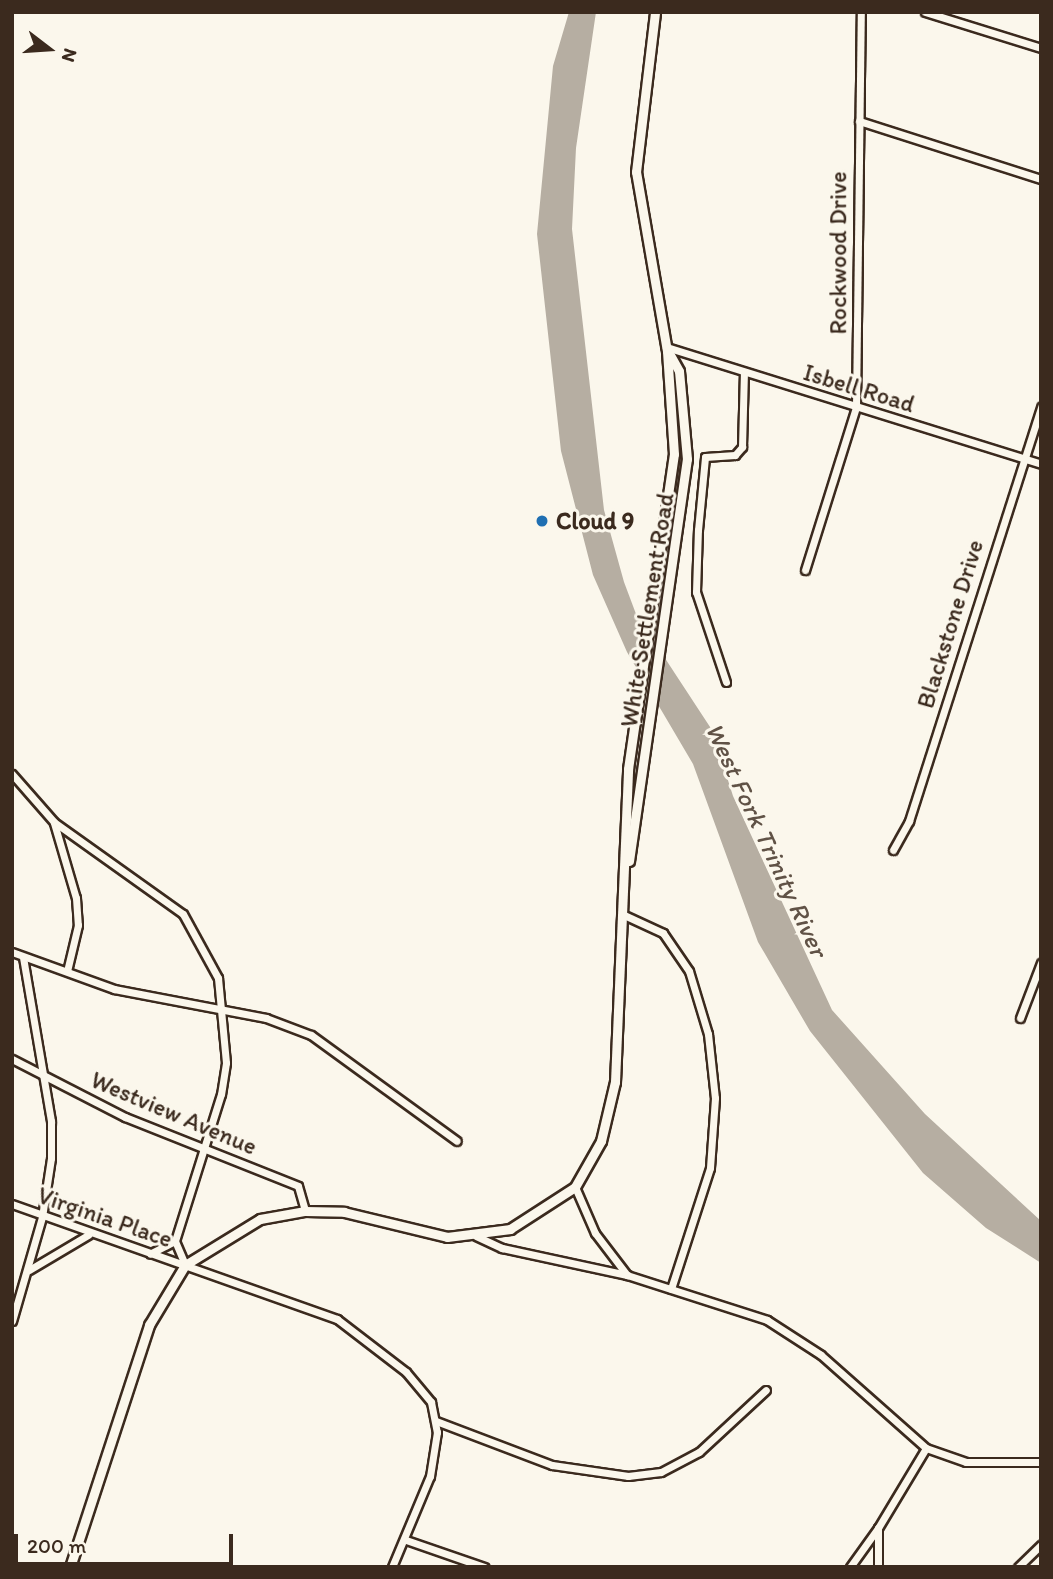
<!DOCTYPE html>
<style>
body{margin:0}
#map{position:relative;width:1053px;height:1579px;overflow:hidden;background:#fbf7ec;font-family:Itim,sans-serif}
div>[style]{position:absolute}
.water>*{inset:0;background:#b6aea2}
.roads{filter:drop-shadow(2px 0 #3b2a1e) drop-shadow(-2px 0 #3b2a1e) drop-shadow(0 2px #3b2a1e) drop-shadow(0 -2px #3b2a1e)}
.minor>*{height:7px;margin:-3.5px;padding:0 3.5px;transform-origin:3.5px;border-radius:3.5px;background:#fbf7ec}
.major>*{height:9px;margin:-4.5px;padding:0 4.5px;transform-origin:4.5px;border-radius:4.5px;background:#fbf7ec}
.dots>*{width:19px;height:19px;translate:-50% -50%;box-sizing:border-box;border:4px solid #fbf7ec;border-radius:50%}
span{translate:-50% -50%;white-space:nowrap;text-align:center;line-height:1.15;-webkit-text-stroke:6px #fbf7ec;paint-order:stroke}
.street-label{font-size:24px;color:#3b2a1e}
.poi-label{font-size:24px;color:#3b2a1e;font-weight:700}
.left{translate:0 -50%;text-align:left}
.water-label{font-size:26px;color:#605246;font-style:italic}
.frame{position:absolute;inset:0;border:14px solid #3b2a1e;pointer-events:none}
.north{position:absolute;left:14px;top:14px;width:70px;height:70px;-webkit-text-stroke:5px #fbf7ec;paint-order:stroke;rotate:107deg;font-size:19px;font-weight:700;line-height:28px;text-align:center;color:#3b2a1e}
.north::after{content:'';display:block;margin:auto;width:24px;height:32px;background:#3b2a1e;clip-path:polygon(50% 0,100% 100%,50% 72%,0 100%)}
.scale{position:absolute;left:14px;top:1534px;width:219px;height:32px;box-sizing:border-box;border:4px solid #3b2a1e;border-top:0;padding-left:9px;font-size:21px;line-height:24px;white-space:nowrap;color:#3b2a1e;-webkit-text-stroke:5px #fbf7ec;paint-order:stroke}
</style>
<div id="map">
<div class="water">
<div style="clip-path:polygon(569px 12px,596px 12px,576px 148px,572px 229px,604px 510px,624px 582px,636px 614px,712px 730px,733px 796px,832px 1010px,925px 1114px,1041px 1221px,1041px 1263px,986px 1228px,923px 1173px,810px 1031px,758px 942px,693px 764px,627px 652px,593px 575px,561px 451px,537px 234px,553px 66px)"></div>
</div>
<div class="roads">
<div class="minor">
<div style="left:925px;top:12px;width:121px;rotate:17.2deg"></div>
<div style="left:859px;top:121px;width:191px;rotate:17.7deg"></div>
<div style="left:666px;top:347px;width:393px;rotate:17.3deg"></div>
<div style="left:805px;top:570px;width:171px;rotate:-72.6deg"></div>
<div style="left:856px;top:407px;width:395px;rotate:-89.3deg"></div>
<div style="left:726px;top:682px;width:95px;rotate:-108.4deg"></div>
<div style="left:696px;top:592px;width:62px;rotate:-88.2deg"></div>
<div style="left:698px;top:530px;width:73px;rotate:-84.5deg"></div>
<div style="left:705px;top:457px;width:30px;rotate:-4deg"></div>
<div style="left:735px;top:455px;width:11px;rotate:-49deg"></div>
<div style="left:742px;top:447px;width:75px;rotate:-88.5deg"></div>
<div style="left:12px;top:774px;width:64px;rotate:48.8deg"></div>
<div style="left:54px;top:822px;width:158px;rotate:35.5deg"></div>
<div style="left:183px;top:914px;width:73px;rotate:61.3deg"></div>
<div style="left:218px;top:978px;width:85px;rotate:84.6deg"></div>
<div style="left:226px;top:1063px;width:31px;rotate:99deg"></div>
<div style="left:221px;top:1094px;width:154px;rotate:107.4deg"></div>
<div style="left:175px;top:1241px;width:28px;rotate:153deg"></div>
<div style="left:54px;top:823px;width:78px;rotate:73.7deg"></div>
<div style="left:76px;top:898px;width:27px;rotate:86deg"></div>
<div style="left:78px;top:925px;width:47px;rotate:103.4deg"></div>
<div style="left:893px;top:850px;width:33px;rotate:-61deg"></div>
<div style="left:909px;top:821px;width:435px;rotate:-72.3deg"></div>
<div style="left:624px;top:915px;width:43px;rotate:24.8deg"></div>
<div style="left:663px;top:933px;width:46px;rotate:55.6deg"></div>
<div style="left:689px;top:971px;width:66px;rotate:73.2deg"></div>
<div style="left:708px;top:1034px;width:64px;rotate:83.8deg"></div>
<div style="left:715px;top:1098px;width:70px;rotate:94.1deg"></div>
<div style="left:710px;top:1168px;width:127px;rotate:107.9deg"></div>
<div style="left:12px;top:952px;width:109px;rotate:19.9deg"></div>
<div style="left:114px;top:989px;width:155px;rotate:10.8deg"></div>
<div style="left:266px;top:1018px;width:48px;rotate:20.7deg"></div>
<div style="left:311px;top:1035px;width:180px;rotate:36deg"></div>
<div style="left:1020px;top:1018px;width:59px;rotate:-69.1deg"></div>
<div style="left:12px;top:1059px;width:127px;rotate:27.2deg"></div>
<div style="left:125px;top:1117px;width:186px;rotate:21.7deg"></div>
<div style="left:298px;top:1186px;width:26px;rotate:74deg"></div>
<div style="left:575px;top:1187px;width:50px;rotate:66.5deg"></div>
<div style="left:595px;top:1233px;width:53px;rotate:52.7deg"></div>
<div style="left:627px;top:1275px;width:147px;rotate:17.8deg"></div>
<div style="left:767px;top:1320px;width:64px;rotate:32.9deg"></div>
<div style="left:821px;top:1355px;width:140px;rotate:41.5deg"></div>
<div style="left:926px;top:1448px;width:42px;rotate:19.3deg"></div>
<div style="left:966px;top:1462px;width:75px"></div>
<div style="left:12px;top:1204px;width:345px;rotate:19.5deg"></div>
<div style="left:337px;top:1319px;width:87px;rotate:37.5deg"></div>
<div style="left:406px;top:1372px;width:39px;rotate:50deg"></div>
<div style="left:431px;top:1402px;width:31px;rotate:79deg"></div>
<div style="left:437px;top:1432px;width:45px;rotate:99deg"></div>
<div style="left:430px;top:1476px;width:99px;rotate:112.7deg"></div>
<div style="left:476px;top:1236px;width:29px;rotate:25deg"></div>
<div style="left:502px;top:1248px;width:128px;rotate:12.2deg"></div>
<div style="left:175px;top:1241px;width:26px;rotate:67deg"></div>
<div style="left:29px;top:1270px;width:69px;rotate:-30.7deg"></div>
<div style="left:12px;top:1321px;width:108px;rotate:-73.9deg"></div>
<div style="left:42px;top:1217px;width:60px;rotate:-81.3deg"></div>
<div style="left:51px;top:1158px;width:37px;rotate:-90deg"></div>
<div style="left:51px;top:1121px;width:166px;rotate:-99.7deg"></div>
<div style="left:436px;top:1421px;width:124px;rotate:20.8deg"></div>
<div style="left:552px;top:1465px;width:77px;rotate:8.2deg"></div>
<div style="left:628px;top:1476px;width:33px;rotate:-7deg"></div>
<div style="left:661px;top:1472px;width:43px;rotate:-27.8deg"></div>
<div style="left:699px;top:1452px;width:91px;rotate:-42.8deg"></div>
<div style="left:406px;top:1540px;width:83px;rotate:19.1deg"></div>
<div style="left:850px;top:1567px;width:48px;rotate:-54.3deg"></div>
<div style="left:878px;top:1567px;width:39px;rotate:-90deg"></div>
<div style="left:878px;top:1528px;width:93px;rotate:-59deg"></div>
<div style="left:1018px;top:1567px;width:32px;rotate:-44deg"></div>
</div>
<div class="major">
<div style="left:629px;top:861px;width:406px;rotate:-81.8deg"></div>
<div style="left:687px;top:459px;width:88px;rotate:-95.2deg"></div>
<div style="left:679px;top:371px;width:21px;rotate:-119deg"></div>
<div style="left:70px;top:1567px;width:255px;rotate:-71.9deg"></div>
<div style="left:149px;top:1325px;width:70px;rotate:-59deg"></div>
<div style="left:185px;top:1265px;width:88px;rotate:-31.5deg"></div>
<div style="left:260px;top:1219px;width:46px;rotate:-10.1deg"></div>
<div style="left:305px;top:1211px;width:39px;rotate:1deg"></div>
<div style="left:344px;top:1212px;width:106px;rotate:13.6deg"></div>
<div style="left:447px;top:1237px;width:64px;rotate:-7.2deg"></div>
<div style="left:510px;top:1229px;width:77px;rotate:-32.9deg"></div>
<div style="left:575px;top:1187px;width:53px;rotate:-60.5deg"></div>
<div style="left:601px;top:1141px;width:61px;rotate:-76.7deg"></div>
<div style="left:615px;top:1082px;width:313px;rotate:-87.6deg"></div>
<div style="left:628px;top:769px;width:318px;rotate:-81.7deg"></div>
<div style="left:674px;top:454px;width:103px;rotate:-93.9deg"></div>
<div style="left:667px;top:351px;width:182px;rotate:-99.8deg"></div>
<div style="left:636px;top:172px;width:161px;rotate:-83.2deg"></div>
</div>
</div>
<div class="dots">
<div style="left:542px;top:521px;background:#1f6fb2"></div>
</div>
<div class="street-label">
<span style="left:838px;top:253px;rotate:-90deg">Rockwood Drive</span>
<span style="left:859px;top:388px;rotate:17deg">Isbell Road</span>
<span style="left:647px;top:610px;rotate:-81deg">White Settlement Road</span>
<span style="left:950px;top:624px;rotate:-73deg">Blackstone Drive</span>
<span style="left:174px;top:1113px;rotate:23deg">Westview Avenue</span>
<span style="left:105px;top:1217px;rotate:19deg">Virginia Place</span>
</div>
<div class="poi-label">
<span class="left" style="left:556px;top:521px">Cloud 9</span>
</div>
<div class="water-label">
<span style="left:766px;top:840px;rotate:65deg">West Fork Trinity River</span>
</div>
<div class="frame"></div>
<div class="north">N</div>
<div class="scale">200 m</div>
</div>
